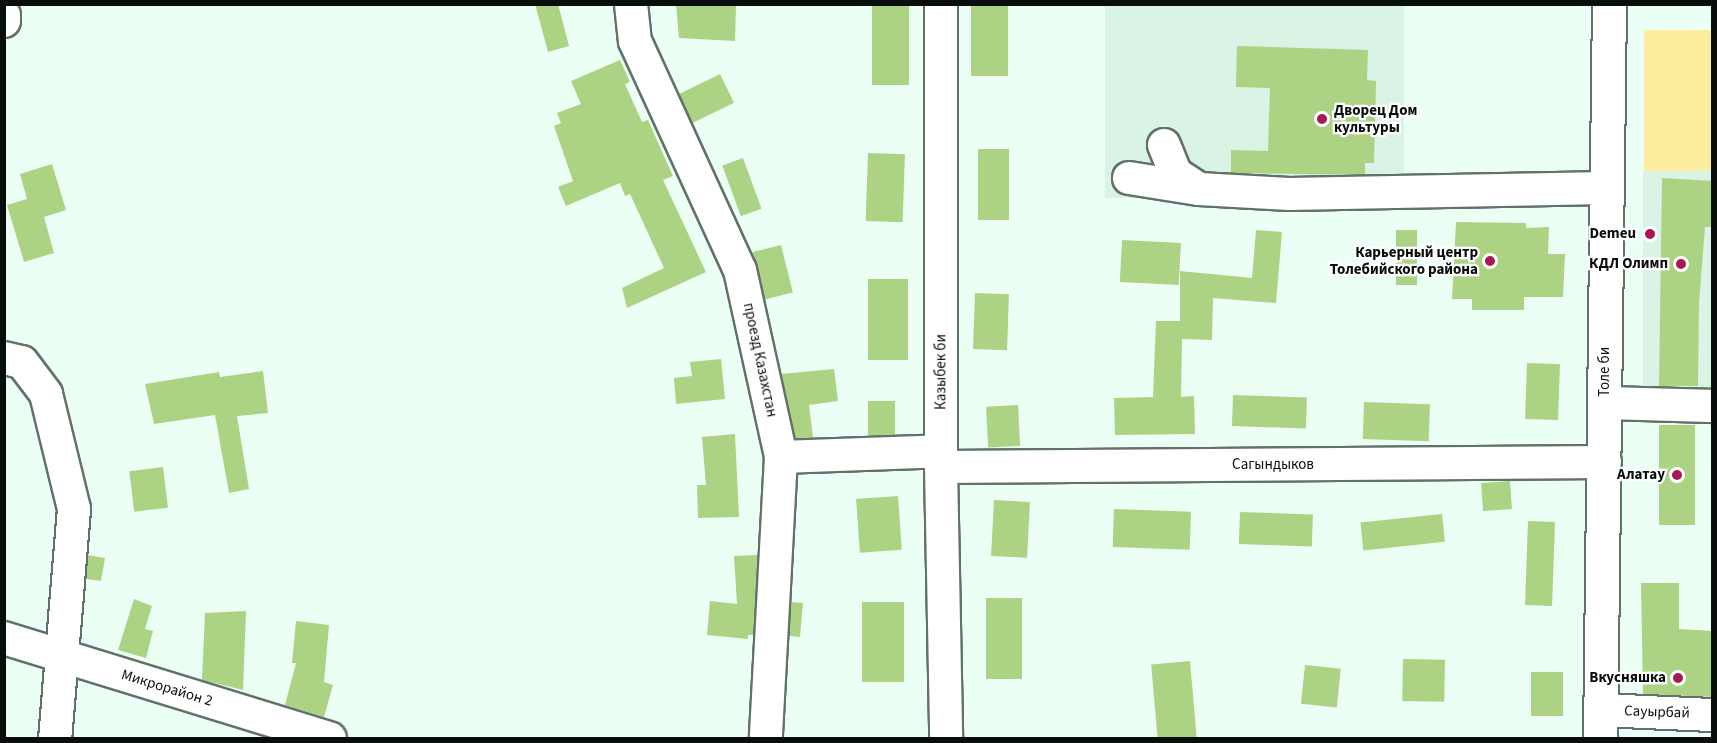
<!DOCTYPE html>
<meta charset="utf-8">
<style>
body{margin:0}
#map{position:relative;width:1717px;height:743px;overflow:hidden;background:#ecfff5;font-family:"Source Sans 3",sans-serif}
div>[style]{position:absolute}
.built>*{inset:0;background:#d9f3e5;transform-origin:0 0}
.green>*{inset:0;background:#fded9f;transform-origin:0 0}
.building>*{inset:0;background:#acd283;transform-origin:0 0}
.roads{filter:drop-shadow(2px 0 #627269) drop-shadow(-2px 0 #627269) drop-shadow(0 2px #627269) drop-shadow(0 -2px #627269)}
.minor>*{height:32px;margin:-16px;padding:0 16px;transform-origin:16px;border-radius:16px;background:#fff}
.major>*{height:33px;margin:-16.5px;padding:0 16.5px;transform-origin:16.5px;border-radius:16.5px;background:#fff}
.dots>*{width:16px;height:16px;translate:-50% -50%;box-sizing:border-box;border:3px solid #fff;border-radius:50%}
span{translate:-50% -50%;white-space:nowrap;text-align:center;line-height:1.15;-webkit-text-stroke:4.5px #fff;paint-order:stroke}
.poi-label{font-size:15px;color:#080e0a;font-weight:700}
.left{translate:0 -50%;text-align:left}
.right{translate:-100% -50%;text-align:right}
.street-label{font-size:15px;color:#080e0a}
.frame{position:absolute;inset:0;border:6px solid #080e0a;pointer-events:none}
</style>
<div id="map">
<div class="built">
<div style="left:1105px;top:5px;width:299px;height:193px"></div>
<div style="left:1643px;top:171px;width:69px;height:217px"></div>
</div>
<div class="green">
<div style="left:1712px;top:30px;width:141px;height:68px;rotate:90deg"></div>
</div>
<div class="building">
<div style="clip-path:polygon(535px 4px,558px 4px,569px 46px,548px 52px)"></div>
<div style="clip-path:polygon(676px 4px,736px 4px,735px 41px,679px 38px)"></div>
<div style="left:872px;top:4px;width:37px;height:81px"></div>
<div style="left:971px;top:4px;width:37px;height:72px"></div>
<div style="clip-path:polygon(1237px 46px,1368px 50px,1367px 80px,1376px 81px,1374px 163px,1365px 163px,1365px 175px,1231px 173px,1231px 150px,1268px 151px,1270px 88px,1236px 87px)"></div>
<div style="clip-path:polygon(620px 60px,630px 82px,625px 84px,642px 122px,648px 120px,673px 176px,663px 180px,706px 272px,627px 308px,622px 288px,664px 268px,630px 194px,625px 196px,620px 183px,566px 206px,558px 187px,573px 181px,554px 126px,561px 123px,557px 113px,581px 104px,571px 81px)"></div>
<div style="left:720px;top:74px;width:32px;height:46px;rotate:64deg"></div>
<div style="left:978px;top:149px;width:31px;height:71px"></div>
<div style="left:868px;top:153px;width:37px;height:68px;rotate:2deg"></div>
<div style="left:743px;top:158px;width:54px;height:22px;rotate:70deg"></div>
<div style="clip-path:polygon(52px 164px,66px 210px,44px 217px,54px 253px,24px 262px,7px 205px,27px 199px,20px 174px)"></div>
<div style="clip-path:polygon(1662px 178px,1713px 181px,1713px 227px,1705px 227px,1699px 303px,1698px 386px,1659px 386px)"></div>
<div style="clip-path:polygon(1456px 222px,1526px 223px,1526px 228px,1549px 227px,1548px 254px,1565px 254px,1563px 297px,1524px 297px,1524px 310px,1472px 310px,1472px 299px,1452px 299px)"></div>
<div style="clip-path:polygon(1256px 230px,1282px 232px,1276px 303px,1213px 298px,1212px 340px,1182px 339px,1181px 397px,1194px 396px,1195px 434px,1115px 435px,1114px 398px,1153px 397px,1156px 321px,1180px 321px,1180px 271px,1252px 278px)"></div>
<div style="left:1396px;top:230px;width:21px;height:55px"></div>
<div style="left:1122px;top:240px;width:59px;height:42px;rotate:3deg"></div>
<div style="left:781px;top:245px;width:49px;height:29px;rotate:76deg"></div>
<div style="left:868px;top:279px;width:40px;height:81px"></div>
<div style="left:975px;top:293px;width:34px;height:56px;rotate:2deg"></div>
<div style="clip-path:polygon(721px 359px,725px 399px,676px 404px,674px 378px,692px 376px,690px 362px)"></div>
<div style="left:1527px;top:363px;width:33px;height:56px;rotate:2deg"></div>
<div style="clip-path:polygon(834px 369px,838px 401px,809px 405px,813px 438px,795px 438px,781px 374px)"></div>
<div style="clip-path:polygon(263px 371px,268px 413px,237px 416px,249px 489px,229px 493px,215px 415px,154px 424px,145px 384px,219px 372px,220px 377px)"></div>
<div style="left:1233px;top:395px;width:74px;height:31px;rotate:2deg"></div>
<div style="left:868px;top:401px;width:27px;height:34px"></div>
<div style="left:1364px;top:402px;width:66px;height:37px;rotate:2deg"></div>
<div style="left:1018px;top:405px;width:41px;height:32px;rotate:87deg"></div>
<div style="left:1659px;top:425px;width:36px;height:100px"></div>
<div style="clip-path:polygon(735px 434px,739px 517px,698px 518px,697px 485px,706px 485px,702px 437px)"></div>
<div style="left:163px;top:467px;width:41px;height:34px;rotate:83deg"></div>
<div style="left:1510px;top:481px;width:28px;height:29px;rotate:86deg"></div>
<div style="left:898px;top:496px;width:54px;height:42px;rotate:86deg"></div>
<div style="left:994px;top:500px;width:36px;height:56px;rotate:3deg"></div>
<div style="left:1114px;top:509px;width:77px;height:38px;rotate:2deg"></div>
<div style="left:1240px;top:512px;width:73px;height:32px;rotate:2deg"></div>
<div style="left:1442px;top:514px;width:28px;height:82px;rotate:84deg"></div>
<div style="left:1528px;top:521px;width:27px;height:84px;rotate:2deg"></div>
<div style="clip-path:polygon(88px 555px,105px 558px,101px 581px,86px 579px)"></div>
<div style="clip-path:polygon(758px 555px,753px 635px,748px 635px,748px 639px,707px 635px,710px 601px,737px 604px,734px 556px)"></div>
<div style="clip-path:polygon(1641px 583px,1679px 583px,1679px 629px,1713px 631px,1713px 697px,1643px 694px)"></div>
<div style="left:986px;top:598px;width:36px;height:81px"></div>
<div style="clip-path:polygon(134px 599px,152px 606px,145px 629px,153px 631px,146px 658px,118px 650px)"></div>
<div style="left:791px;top:602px;width:12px;height:34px;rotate:5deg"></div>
<div style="left:862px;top:602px;width:42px;height:80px"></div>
<div style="clip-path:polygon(246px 611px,243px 690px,202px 680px,205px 613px)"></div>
<div style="clip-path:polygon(296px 621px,329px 625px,324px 682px,333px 685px,324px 717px,285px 705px,296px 663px,292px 663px)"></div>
<div style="left:1403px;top:659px;width:42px;height:42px;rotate:1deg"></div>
<div style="left:1190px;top:661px;width:77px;height:39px;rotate:85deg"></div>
<div style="left:1305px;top:665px;width:36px;height:39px;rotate:6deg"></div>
<div style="left:1563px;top:672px;width:44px;height:32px;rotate:90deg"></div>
</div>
<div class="roads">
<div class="minor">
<div style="left:631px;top:4px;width:37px;rotate:84deg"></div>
<div style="left:635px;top:41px;width:252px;rotate:65.4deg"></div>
<div style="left:740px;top:270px;width:191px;rotate:77.6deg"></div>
<div style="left:781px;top:457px;width:281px;rotate:93.1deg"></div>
<div style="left:941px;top:4px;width:463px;rotate:90deg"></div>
<div style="left:941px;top:467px;width:271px;rotate:88.9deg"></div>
<div style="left:4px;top:15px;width:6px;rotate:90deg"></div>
<div style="left:1164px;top:145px;width:31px;rotate:68deg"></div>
<div style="left:1176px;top:174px;width:27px;rotate:33deg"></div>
<div style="left:1199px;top:189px;width:90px;rotate:3.2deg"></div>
<div style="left:1289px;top:194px;width:318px;rotate:-1.1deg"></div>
<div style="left:1129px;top:178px;width:70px;rotate:9.1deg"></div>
<div style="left:4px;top:358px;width:18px;rotate:13deg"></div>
<div style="left:22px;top:362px;width:40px;rotate:53deg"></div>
<div style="left:46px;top:394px;width:118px;rotate:76.3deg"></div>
<div style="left:74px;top:509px;width:230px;rotate:94.7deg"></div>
<div style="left:1605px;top:403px;width:107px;rotate:1.6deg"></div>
<div style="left:781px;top:457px;width:160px;rotate:-2.1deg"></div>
<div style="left:941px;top:467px;width:664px;rotate:-0.43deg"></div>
<div style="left:4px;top:638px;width:341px;rotate:17.1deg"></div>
<div style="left:1601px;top:710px;width:111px;rotate:2.6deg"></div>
</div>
<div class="major">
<div style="left:1600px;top:738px;width:734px;rotate:-89.3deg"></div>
</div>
</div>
<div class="dots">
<div style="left:1322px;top:119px;background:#a81856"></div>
<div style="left:1650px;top:234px;background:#a81856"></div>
<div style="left:1490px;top:261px;background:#a81856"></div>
<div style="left:1681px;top:264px;background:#a81856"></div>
<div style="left:1677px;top:475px;background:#a81856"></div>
<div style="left:1678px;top:678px;background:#a81856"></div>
</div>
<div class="poi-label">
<span class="left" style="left:1334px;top:119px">Дворец Дом<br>культуры</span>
<span class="right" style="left:1636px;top:234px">Demeu</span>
<span class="right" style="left:1478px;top:261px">Карьерный центр<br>Толебийского района</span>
<span class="right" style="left:1668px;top:264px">КДЛ Олимп</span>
<span class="right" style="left:1665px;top:475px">Алатау</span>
<span class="right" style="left:1666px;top:678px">Вкусняшка</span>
</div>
<div class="street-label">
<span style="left:760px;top:360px;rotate:78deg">проезд Казахстан</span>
<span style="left:941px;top:372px;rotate:-90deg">Казыбек би</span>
<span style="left:1605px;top:372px;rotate:-90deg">Толе би</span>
<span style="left:1273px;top:465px">Сагындыков</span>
<span style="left:167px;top:688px;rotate:17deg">Микрорайон 2</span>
<span style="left:1657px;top:712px;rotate:2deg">Сауырбай</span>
</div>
<div class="frame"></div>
</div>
